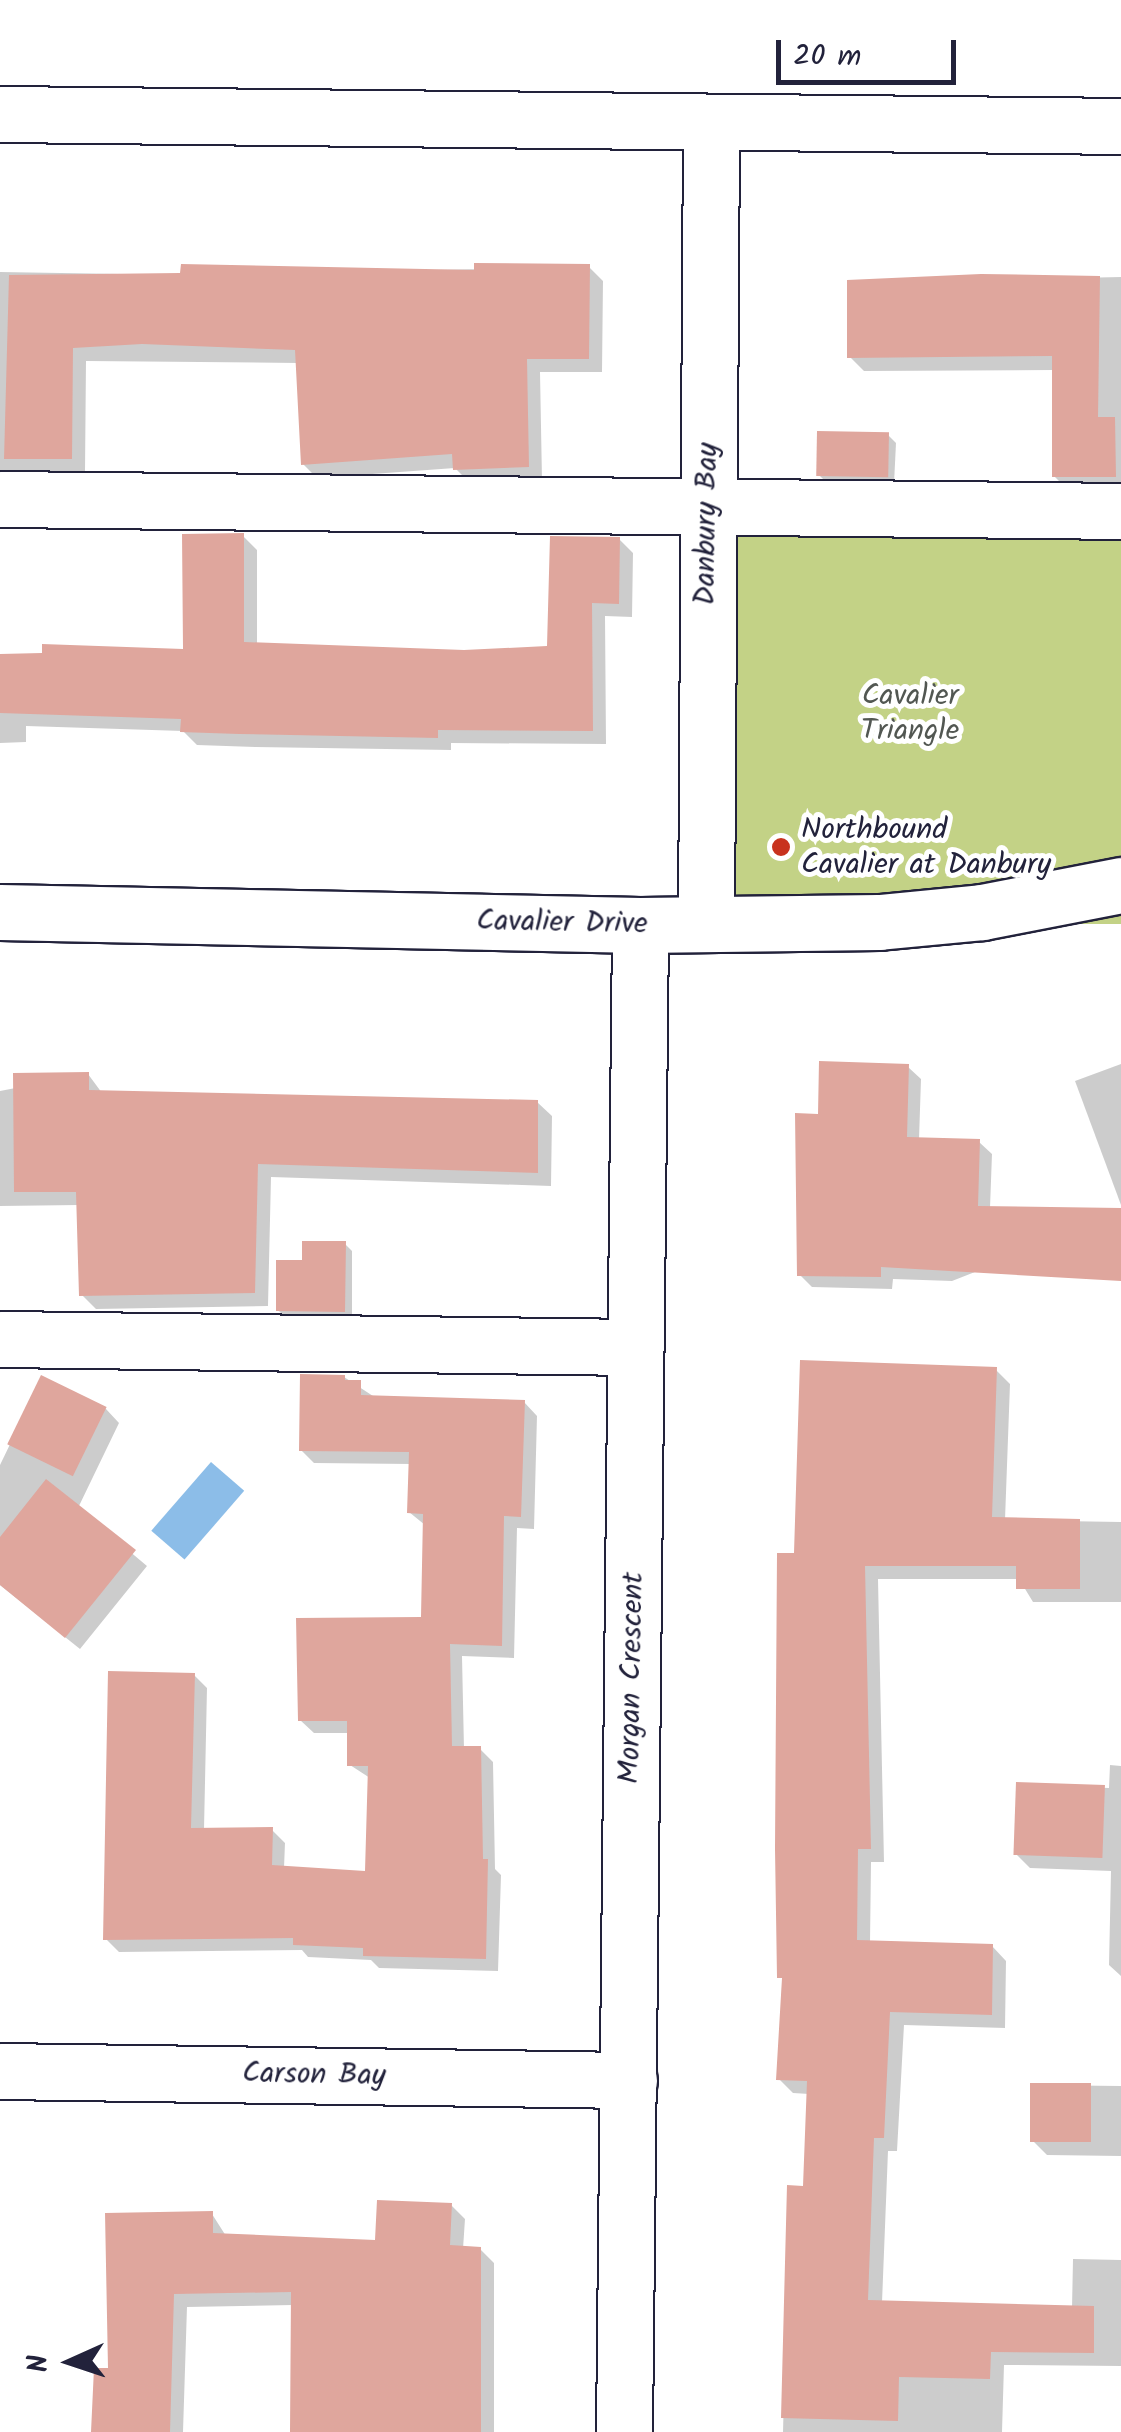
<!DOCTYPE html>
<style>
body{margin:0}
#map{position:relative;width:1121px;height:2432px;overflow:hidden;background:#fff;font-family:Kalam,sans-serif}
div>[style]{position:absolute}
.green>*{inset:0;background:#c3d286;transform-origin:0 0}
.water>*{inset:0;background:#8cbde8;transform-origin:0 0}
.shadow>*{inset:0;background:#0003}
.building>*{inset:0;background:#dfa69d;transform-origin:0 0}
.roads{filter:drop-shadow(2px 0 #22223b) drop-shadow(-2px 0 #22223b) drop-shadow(0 2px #22223b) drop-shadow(0 -2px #22223b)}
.minor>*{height:55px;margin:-27.5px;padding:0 27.5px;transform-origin:27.5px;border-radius:27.5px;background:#fff}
.dots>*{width:28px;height:28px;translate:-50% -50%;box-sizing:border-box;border:5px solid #fff;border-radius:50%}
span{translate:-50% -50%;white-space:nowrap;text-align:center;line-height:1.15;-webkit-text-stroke:10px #fff;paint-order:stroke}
.street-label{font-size:30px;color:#22223b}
.park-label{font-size:30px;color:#525752}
.poi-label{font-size:30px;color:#22223b}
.left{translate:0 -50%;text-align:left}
.north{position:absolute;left:20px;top:2312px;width:100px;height:100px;-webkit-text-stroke:8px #fff;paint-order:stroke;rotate:267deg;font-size:28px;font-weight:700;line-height:40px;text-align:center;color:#22223b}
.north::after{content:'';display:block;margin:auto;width:35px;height:45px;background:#22223b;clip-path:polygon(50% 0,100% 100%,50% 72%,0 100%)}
.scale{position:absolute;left:776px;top:40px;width:180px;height:45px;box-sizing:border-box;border:5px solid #22223b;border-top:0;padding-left:12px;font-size:30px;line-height:35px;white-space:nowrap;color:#22223b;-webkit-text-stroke:8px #fff;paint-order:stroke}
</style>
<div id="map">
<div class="green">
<div style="left:707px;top:509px;width:414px;height:415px"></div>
</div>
<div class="water">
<div style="left:211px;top:1462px;width:44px;height:91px;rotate:41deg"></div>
</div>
<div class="shadow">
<div style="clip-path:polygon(589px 267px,603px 281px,602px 372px,540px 372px,542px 480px,469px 482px,455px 468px,317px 478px,303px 464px,298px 363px,86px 361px,85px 472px,0 472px,0 272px,183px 275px)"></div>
<div style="clip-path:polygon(1121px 277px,1121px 490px,1068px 490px,1054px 476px,1054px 370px,864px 371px,850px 357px,850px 283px)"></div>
<div style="clip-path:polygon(888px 435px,896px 443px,894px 484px,827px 483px,819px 475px)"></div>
<div style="clip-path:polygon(243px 536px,257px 550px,257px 645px,464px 653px,550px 648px,619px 539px,633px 553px,632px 617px,605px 616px,606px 744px,451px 743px,451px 750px,255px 747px,197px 745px,183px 731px,26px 726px,26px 742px,0 743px,0 656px,185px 652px)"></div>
<div style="clip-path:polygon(1121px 1064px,1121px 1205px,1075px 1081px)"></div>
<div style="clip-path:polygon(908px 1067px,921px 1079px,919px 1140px,979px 1142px,992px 1154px,990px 1208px,1105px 1221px,952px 1281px,893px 1279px,892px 1289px,812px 1287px,800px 1275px,821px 1117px)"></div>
<div style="clip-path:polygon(88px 1074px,102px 1093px,537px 1102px,552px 1116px,551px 1186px,271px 1177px,268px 1306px,96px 1309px,82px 1295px,79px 1205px,0 1206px,0 1091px)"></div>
<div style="clip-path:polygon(345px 1244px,352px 1251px,352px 1319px,286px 1318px,278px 1310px,304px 1263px)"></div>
<div style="clip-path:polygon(996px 1370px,1010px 1384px,1005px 1520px,1121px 1522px,1121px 1602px,1033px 1602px,1019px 1579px,878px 1579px,884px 1862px,871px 1862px,870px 1943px,992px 1946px,1006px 1961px,1005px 2028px,904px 2025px,897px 2151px,888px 2151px,882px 2303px,1072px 2308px,1073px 2259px,1121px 2260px,1121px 2366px,1004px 2365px,1002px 2432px,783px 2432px,789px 2188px,805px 2188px,809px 2094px,793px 2093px,779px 2079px,796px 1555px)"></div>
<div style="clip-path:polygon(344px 1377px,373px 1396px,524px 1402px,537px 1416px,534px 1529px,517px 1528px,514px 1658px,462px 1656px,464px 1749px,480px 1749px,493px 1762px,495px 1869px,501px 1875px,498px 1971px,379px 1968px,371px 1960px,308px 1957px,302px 1950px,119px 1952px,106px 1939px,194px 1675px,207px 1688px,204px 1830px,272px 1830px,285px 1843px,284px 1868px,368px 1874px,370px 1778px,350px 1765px,349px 1733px,314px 1733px,300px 1720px,423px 1619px,425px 1525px,409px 1512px,411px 1464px,314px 1463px,301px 1450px)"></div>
<div style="clip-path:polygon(42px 1378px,106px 1409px,119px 1423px,78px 1508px,147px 1566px,80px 1649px,0 1585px,0 1465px)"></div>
<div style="clip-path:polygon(1110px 1765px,1121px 1766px,1121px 1976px,1109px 1965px,1111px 1871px,1030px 1868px,1016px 1854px,1018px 1785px,1109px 1788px)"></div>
<div style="clip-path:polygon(1033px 2085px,1121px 2086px,1121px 2156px,1047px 2155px,1033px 2141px)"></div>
<div style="clip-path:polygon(451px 2205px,465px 2219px,463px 2249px,480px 2249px,494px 2263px,494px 2432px,292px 2432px,293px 2305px,187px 2307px,183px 2432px,93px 2432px,110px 2371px,212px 2214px,226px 2236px,378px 2242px)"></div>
</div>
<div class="building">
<div style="clip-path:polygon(474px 263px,590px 264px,589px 359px,527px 359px,529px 467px,453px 470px,452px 454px,301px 465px,295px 350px,142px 344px,73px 348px,72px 459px,4px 459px,9px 275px,180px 273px,181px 264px,474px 270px)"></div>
<div style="clip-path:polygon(981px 274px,1100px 276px,1098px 417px,1115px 417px,1116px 477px,1052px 477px,1052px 356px,847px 358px,847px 280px)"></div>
<div style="left:817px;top:431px;width:72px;height:45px;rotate:1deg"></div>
<div style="clip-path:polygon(244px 533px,244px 642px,464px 650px,547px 646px,550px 536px,620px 537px,619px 604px,592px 603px,593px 731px,438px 730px,438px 738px,239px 734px,180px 732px,181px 719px,0 713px,0 654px,42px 653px,42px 644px,183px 649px,182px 534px)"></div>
<div style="clip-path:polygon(819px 1061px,909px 1064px,907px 1137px,980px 1139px,978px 1206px,1121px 1208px,1121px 1281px,881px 1267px,881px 1277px,797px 1276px,795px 1113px,818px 1114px)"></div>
<div style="clip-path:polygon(89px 1072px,89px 1090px,538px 1100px,538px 1173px,258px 1164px,255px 1293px,79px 1296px,76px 1192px,14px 1192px,13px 1073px)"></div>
<div style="clip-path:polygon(302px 1241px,346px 1241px,345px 1312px,276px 1311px,276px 1260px,302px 1260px)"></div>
<div style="clip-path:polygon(800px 1360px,997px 1367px,992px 1517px,1080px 1519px,1080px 1589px,1016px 1589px,1016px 1566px,865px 1566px,871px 1849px,858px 1849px,857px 1940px,993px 1944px,992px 2015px,890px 2012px,884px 2138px,874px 2138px,868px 2300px,1094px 2306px,1094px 2353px,991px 2352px,990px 2379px,899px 2377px,898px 2421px,781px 2418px,787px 2185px,803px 2186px,807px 2081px,776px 2080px,782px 1978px,777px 1978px,775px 1849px,777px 1553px,794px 1553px)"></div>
<div style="clip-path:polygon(300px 1374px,345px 1375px,345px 1380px,361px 1380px,361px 1395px,525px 1400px,521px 1517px,504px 1516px,502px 1646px,450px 1644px,452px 1746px,481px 1746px,483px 1859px,488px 1859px,486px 1959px,363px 1956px,363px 1948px,293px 1945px,293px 1938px,103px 1940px,108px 1671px,195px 1673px,191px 1828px,273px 1827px,272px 1865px,365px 1871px,368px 1766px,347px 1766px,347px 1721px,298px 1721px,296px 1618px,421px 1617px,423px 1514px,407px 1513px,409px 1452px,299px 1451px)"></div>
<div style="left:41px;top:1375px;width:73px;height:77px;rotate:26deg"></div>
<div style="clip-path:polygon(46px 1479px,136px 1550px,65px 1638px,0 1585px,0 1537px)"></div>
<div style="left:1016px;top:1782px;width:89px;height:73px;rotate:2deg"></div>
<div style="left:1030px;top:2083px;width:61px;height:59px"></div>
<div style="clip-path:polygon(377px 2200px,452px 2203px,450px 2245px,481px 2247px,481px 2432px,290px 2432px,291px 2292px,174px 2294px,170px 2432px,91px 2432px,94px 2368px,108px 2368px,105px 2213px,213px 2211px,213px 2233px,375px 2240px)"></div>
</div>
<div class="roads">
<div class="minor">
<div style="left:0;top:114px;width:1121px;rotate:0.61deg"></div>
<div style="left:0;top:499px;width:1121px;rotate:0.61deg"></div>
<div style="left:0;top:912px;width:640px;rotate:1.16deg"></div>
<div style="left:640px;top:925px;width:239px;rotate:-0.7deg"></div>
<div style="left:879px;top:922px;width:103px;rotate:-5.5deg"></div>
<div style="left:982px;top:912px;width:142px;rotate:-11deg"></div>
<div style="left:706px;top:924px;width:801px;rotate:-89.64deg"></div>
<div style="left:0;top:1339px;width:635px;rotate:0.72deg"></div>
<div style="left:0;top:2071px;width:629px;rotate:0.82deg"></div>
<div style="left:624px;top:2432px;width:1507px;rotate:-89.39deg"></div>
</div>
</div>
<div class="dots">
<div style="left:781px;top:847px;background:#c8321e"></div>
</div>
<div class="street-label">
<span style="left:707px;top:524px;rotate:-89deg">Danbury Bay</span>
<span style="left:562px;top:923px;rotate:1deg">Cavalier Drive</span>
<span style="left:632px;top:1678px;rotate:-89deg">Morgan Crescent</span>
<span style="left:314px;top:2075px;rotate:1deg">Carson Bay</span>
</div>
<div class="park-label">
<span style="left:910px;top:713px">Cavalier<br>Triangle</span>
</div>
<div class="poi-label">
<span class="left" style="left:801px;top:847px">Northbound<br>Cavalier at Danbury</span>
</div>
<div class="north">N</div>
<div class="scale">20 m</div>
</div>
